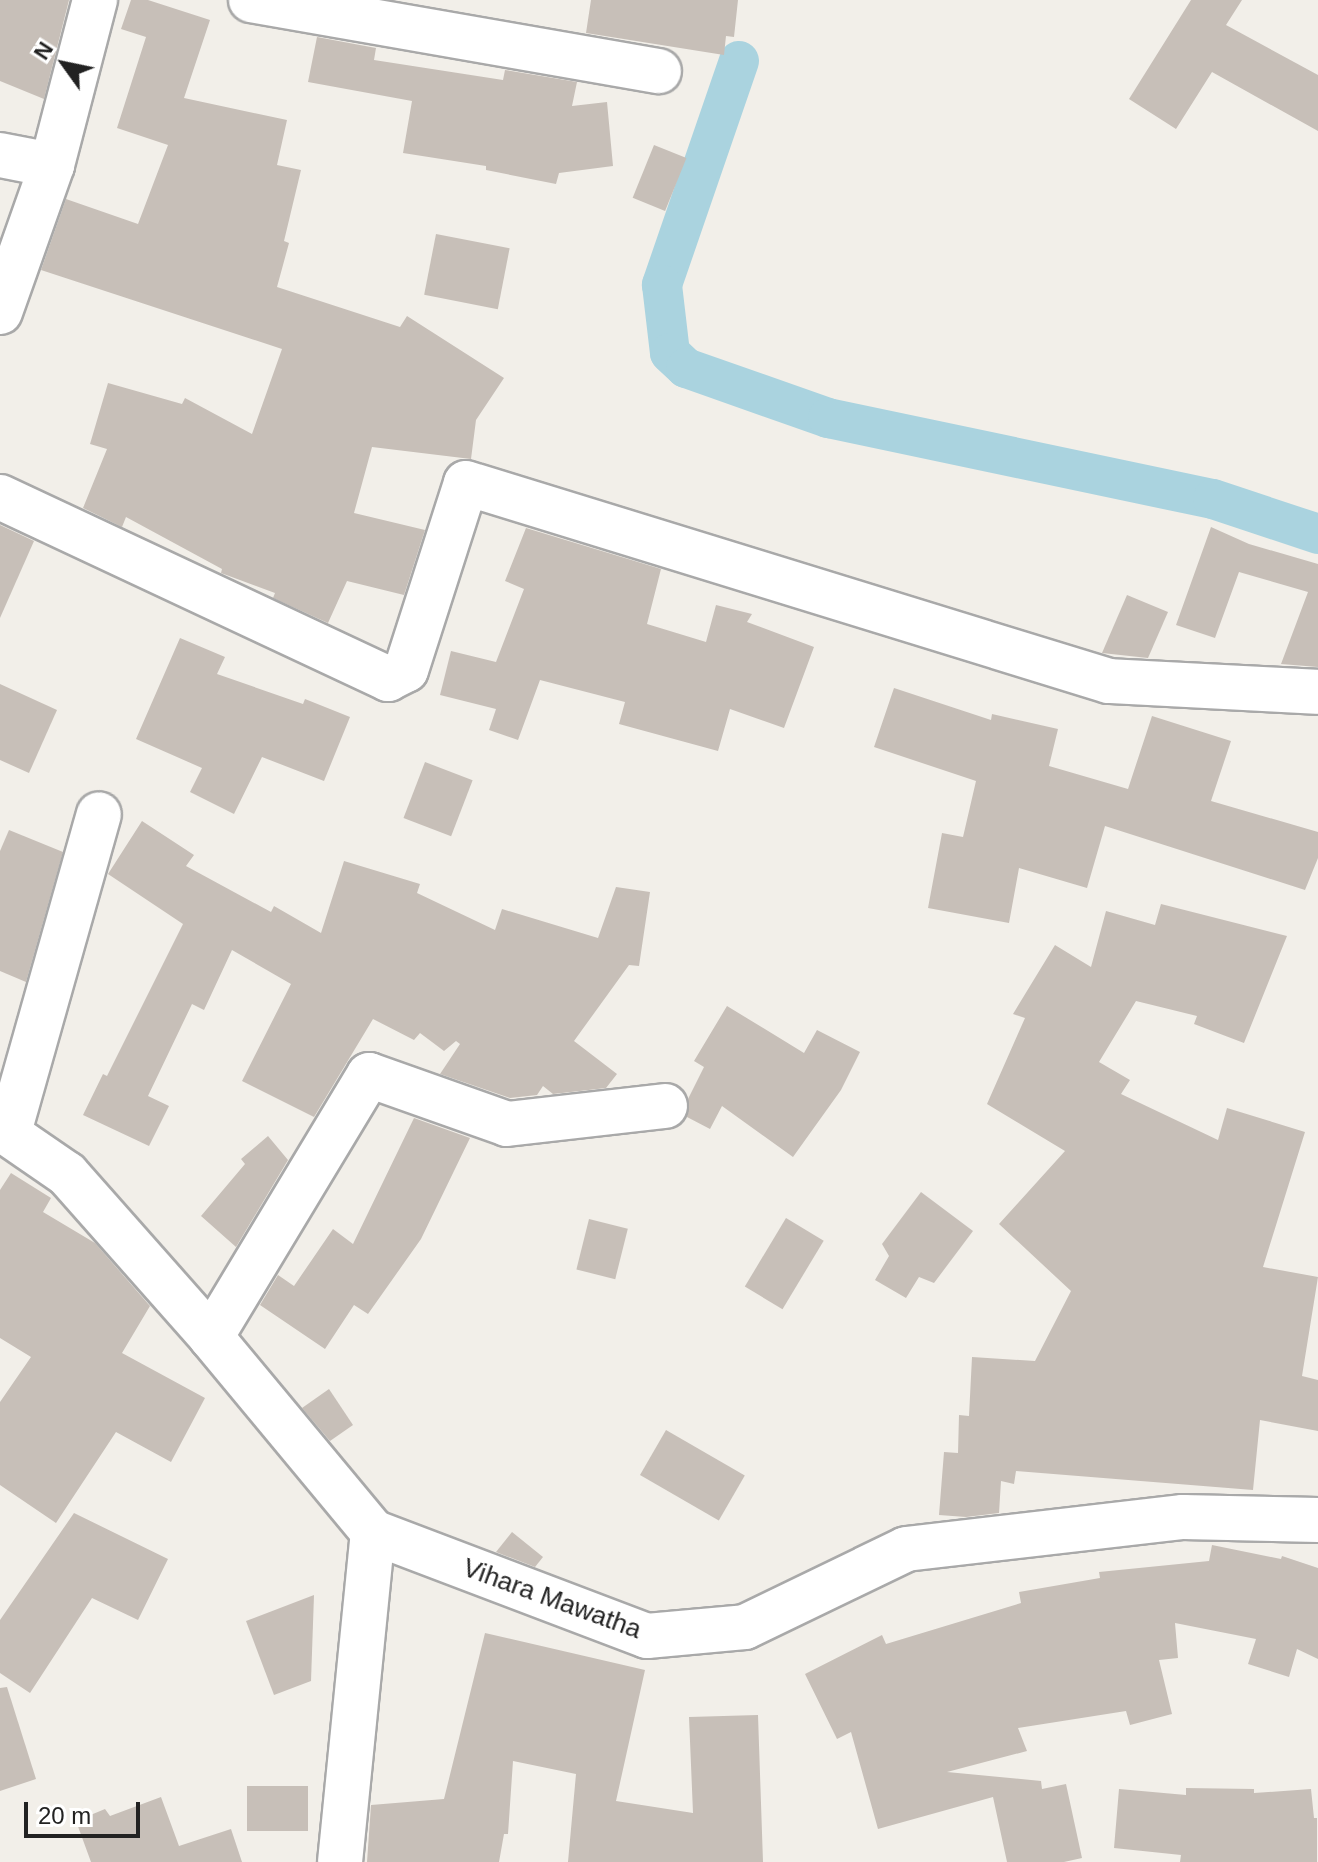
<!DOCTYPE html>
<style>
body{margin:0}
#map{position:relative;width:1318px;height:1862px;overflow:hidden;background:#f2efe9;font-family:Helvetica,sans-serif}
div>[style]{position:absolute}
.canal>*{height:40px;margin:-20px;padding:0 20px;transform-origin:20px;border-radius:20px;background:#aad3df}
.building>*{inset:0;background:#c7bfb8;transform-origin:0 0}
.roads{filter:drop-shadow(2px 0 #a9a9a9) drop-shadow(-2px 0 #a9a9a9) drop-shadow(0 2px #a9a9a9) drop-shadow(0 -2px #a9a9a9)}
.minor>*{height:44px;margin:-22px;padding:0 22px;transform-origin:22px;border-radius:22px;background:#fff}
span{translate:-50% -50%;white-space:nowrap;text-align:center;line-height:1.15;-webkit-text-stroke:6px #fff;paint-order:stroke}
.street-label{font-size:26px;color:#222}
.north{position:absolute;left:24px;top:24px;width:80px;height:80px;-webkit-text-stroke:6px #fff;paint-order:stroke;rotate:303deg;font-size:22px;font-weight:700;line-height:32px;text-align:center;color:#222}
.north::after{content:'';display:block;margin:auto;width:28px;height:36px;background:#222;clip-path:polygon(50% 0,100% 100%,50% 72%,0 100%)}
.scale{position:absolute;left:24px;top:1802px;width:116px;height:36px;box-sizing:border-box;border:4px solid #222;border-top:0;padding-left:10px;font-size:24px;line-height:28px;white-space:nowrap;color:#222;-webkit-text-stroke:6px #fff;paint-order:stroke}
</style>
<div id="map">
<div class="canal">
<div style="left:739px;top:61px;width:237px;rotate:109deg"></div>
<div style="left:662px;top:285px;width:68px;rotate:83.3deg"></div>
<div style="left:670px;top:353px;width:22px;rotate:43deg"></div>
<div style="left:686px;top:368px;width:151px;rotate:19.4deg"></div>
<div style="left:828px;top:418px;width:393px;rotate:11.9deg"></div>
<div style="left:1213px;top:499px;width:111px;rotate:18.4deg"></div>
</div>
<div class="building">
<div style="clip-path:polygon(0 0,69px 0,44px 99px,0 81px)"></div>
<div style="clip-path:polygon(131px 0,148px 0,210px 20px,184px 98px,287px 120px,277px 165px,301px 170px,284px 241px,289px 243px,277px 287px,400px 327px,407px 316px,504px 378px,476px 420px,471px 459px,372px 447px,354px 513px,425px 530px,404px 595px,347px 581px,328px 623px,273px 598px,275px 593px,221px 573px,222px 569px,126px 517px,122px 527px,83px 508px,107px 449px,90px 444px,108px 383px,182px 404px,185px 398px,252px 434px,282px 349px,41px 270px,66px 199px,138px 224px,168px 145px,117px 128px,146px 37px,121px 29px)"></div>
<div style="clip-path:polygon(591px 0,738px 0,734px 37px,726px 36px,724px 55px,586px 33px)"></div>
<div style="clip-path:polygon(1191px 0,1242px 0,1226px 25px,1318px 75px,1318px 131px,1212px 72px,1176px 129px,1129px 99px)"></div>
<div style="clip-path:polygon(317px 37px,376px 48px,374px 60px,503px 80px,505px 70px,577px 82px,572px 106px,607px 102px,613px 166px,559px 173px,556px 184px,486px 170px,486px 166px,403px 153px,412px 101px,308px 82px)"></div>
<div style="left:654px;top:145px;width:35px;height:57px;rotate:22deg"></div>
<div style="left:436px;top:234px;width:75px;height:62px;rotate:11deg"></div>
<div style="clip-path:polygon(0 525px,34px 541px,0 618px)"></div>
<div style="clip-path:polygon(1211px 527px,1249px 544px,1318px 564px,1318px 667px,1281px 664px,1308px 592px,1239px 572px,1215px 638px,1176px 625px)"></div>
<div style="clip-path:polygon(526px 528px,661px 569px,647px 624px,706px 642px,716px 605px,752px 614px,747px 622px,814px 647px,784px 728px,730px 709px,718px 751px,619px 724px,625px 702px,540px 680px,518px 740px,489px 730px,496px 709px,440px 695px,451px 651px,496px 662px,524px 589px,505px 581px)"></div>
<div style="clip-path:polygon(1127px 595px,1168px 612px,1148px 658px,1102px 653px)"></div>
<div style="clip-path:polygon(180px 638px,225px 657px,217px 674px,303px 704px,305px 699px,350px 717px,324px 781px,262px 757px,234px 814px,190px 792px,202px 768px,136px 739px)"></div>
<div style="clip-path:polygon(0 684px,57px 710px,29px 773px,0 760px)"></div>
<div style="clip-path:polygon(894px 688px,991px 720px,992px 714px,1058px 729px,1049px 766px,1128px 789px,1152px 716px,1231px 741px,1211px 801px,1318px 832px,1318px 858px,1305px 890px,1105px 826px,1087px 888px,1019px 868px,1009px 923px,928px 908px,942px 833px,963px 837px,976px 781px,874px 747px)"></div>
<div style="left:425px;top:762px;width:51px;height:60px;rotate:21deg"></div>
<div style="clip-path:polygon(142px 821px,194px 855px,186px 866px,271px 912px,274px 906px,321px 933px,344px 861px,420px 884px,417px 893px,495px 930px,502px 909px,598px 938px,616px 887px,650px 892px,639px 966px,629px 965px,574px 1041px,617px 1074px,606px 1088px,553px 1094px,543px 1086px,537px 1095px,510px 1098px,440px 1074px,460px 1044px,456px 1041px,444px 1051px,420px 1033px,414px 1040px,373px 1019px,314px 1117px,242px 1081px,291px 984px,232px 950px,204px 1010px,192px 1004px,148px 1096px,169px 1106px,149px 1146px,83px 1115px,103px 1074px,107px 1076px,183px 924px,108px 874px)"></div>
<div style="clip-path:polygon(9px 830px,63px 852px,26px 982px,0 971px,0 851px)"></div>
<div style="clip-path:polygon(1161px 904px,1287px 936px,1244px 1043px,1194px 1024px,1197px 1016px,1136px 1001px,1099px 1062px,1130px 1080px,1121px 1094px,1218px 1140px,1227px 1108px,1305px 1132px,1263px 1267px,1318px 1277px,1302px 1376px,1318px 1380px,1318px 1431px,1260px 1420px,1253px 1490px,1016px 1471px,1014px 1484px,1001px 1481px,999px 1513px,966px 1517px,939px 1515px,944px 1452px,958px 1453px,959px 1415px,969px 1416px,972px 1357px,1035px 1361px,1071px 1291px,999px 1224px,1065px 1151px,987px 1104px,1025px 1018px,1013px 1014px,1055px 945px,1091px 967px,1106px 911px,1155px 925px)"></div>
<div style="clip-path:polygon(727px 1006px,804px 1053px,817px 1030px,860px 1052px,841px 1090px,793px 1157px,722px 1106px,710px 1129px,687px 1117px,688px 1099px,704px 1067px,694px 1061px)"></div>
<div style="clip-path:polygon(414px 1118px,470px 1138px,421px 1239px,368px 1314px,354px 1305px,325px 1349px,260px 1305px,278px 1275px,294px 1286px,333px 1229px,353px 1244px)"></div>
<div style="clip-path:polygon(268px 1136px,288px 1160px,236px 1247px,201px 1216px,245px 1164px,241px 1159px)"></div>
<div style="clip-path:polygon(11px 1173px,51px 1198px,43px 1212px,95px 1243px,150px 1306px,122px 1353px,205px 1398px,171px 1462px,116px 1432px,56px 1523px,0 1485px,0 1402px,31px 1357px,0 1338px,0 1190px)"></div>
<div style="clip-path:polygon(921px 1192px,973px 1231px,934px 1283px,919px 1277px,906px 1298px,875px 1280px,889px 1256px,882px 1244px)"></div>
<div style="left:786px;top:1218px;width:44px;height:80px;rotate:31deg"></div>
<div style="left:589px;top:1219px;width:40px;height:52px;rotate:14deg"></div>
<div style="clip-path:polygon(329px 1389px,353px 1425px,330px 1441px,302px 1408px)"></div>
<div style="left:666px;top:1430px;width:91px;height:52px;rotate:30deg"></div>
<div style="clip-path:polygon(74px 1513px,168px 1559px,138px 1620px,92px 1598px,30px 1693px,0 1673px,0 1620px)"></div>
<div style="clip-path:polygon(512px 1532px,543px 1557px,535px 1567px,496px 1552px)"></div>
<div style="clip-path:polygon(1212px 1545px,1281px 1559px,1282px 1556px,1318px 1568px,1318px 1659px,1297px 1649px,1289px 1677px,1248px 1664px,1256px 1639px,1175px 1623px,1178px 1658px,1159px 1660px,1172px 1714px,1130px 1725px,1126px 1711px,1018px 1728px,1027px 1751px,947px 1772px,1041px 1781px,1042px 1789px,1066px 1784px,1082px 1858px,1064px 1862px,1007px 1862px,993px 1797px,878px 1829px,851px 1732px,837px 1739px,805px 1674px,882px 1635px,886px 1644px,1021px 1603px,1019px 1592px,1100px 1578px,1099px 1572px,1209px 1561px)"></div>
<div style="clip-path:polygon(314px 1595px,311px 1681px,274px 1695px,246px 1621px)"></div>
<div style="clip-path:polygon(485px 1633px,645px 1670px,616px 1801px,693px 1813px,689px 1717px,758px 1715px,763px 1862px,568px 1862px,576px 1774px,513px 1761px,508px 1834px,504px 1834px,499px 1862px,367px 1862px,371px 1805px,444px 1799px)"></div>
<div style="clip-path:polygon(7px 1687px,36px 1779px,0 1791px,0 1688px)"></div>
<div style="left:247px;top:1786px;width:61px;height:45px"></div>
<div style="clip-path:polygon(1186px 1788px,1254px 1789px,1254px 1793px,1311px 1789px,1314px 1818px,1317px 1818px,1317px 1862px,1180px 1862px,1181px 1855px,1114px 1848px,1119px 1789px,1186px 1795px)"></div>
<div style="clip-path:polygon(161px 1797px,179px 1846px,231px 1829px,242px 1862px,91px 1862px,76px 1821px,105px 1809px,110px 1816px)"></div>
</div>
<div class="roads">
<div class="minor">
<div style="left:251px;top:0;width:414px;rotate:9.9deg"></div>
<div style="left:0;top:155px;width:53px;rotate:10.9deg"></div>
<div style="left:0;top:312px;width:156px;rotate:-70.5deg"></div>
<div style="left:52px;top:165px;width:171px;rotate:-75.4deg"></div>
<div style="left:0;top:497px;width:429px;rotate:25.1deg"></div>
<div style="left:388px;top:679px;width:20px;rotate:-27deg"></div>
<div style="left:406px;top:670px;width:196px;rotate:-72.2deg"></div>
<div style="left:466px;top:483px;width:673px;rotate:17.12deg"></div>
<div style="left:1109px;top:681px;width:209px;rotate:3deg"></div>
<div style="left:0;top:1128px;width:81px;rotate:34.5deg"></div>
<div style="left:67px;top:1174px;width:217px;rotate:48.5deg"></div>
<div style="left:211px;top:1337px;width:254px;rotate:50.3deg"></div>
<div style="left:373px;top:1532px;width:293px;rotate:20.8deg"></div>
<div style="left:647px;top:1636px;width:98px;rotate:-5.2deg"></div>
<div style="left:745px;top:1627px;width:179px;rotate:-25.8deg"></div>
<div style="left:906px;top:1549px;width:279px;rotate:-6.6deg"></div>
<div style="left:1183px;top:1517px;width:135px;rotate:1.3deg"></div>
<div style="left:9px;top:1132px;width:330px;rotate:-74.2deg"></div>
<div style="left:211px;top:1337px;width:306px;rotate:-58.9deg"></div>
<div style="left:369px;top:1075px;width:146px;rotate:19.5deg"></div>
<div style="left:507px;top:1124px;width:159px;rotate:-6.5deg"></div>
<div style="left:340px;top:1862px;width:332px;rotate:-84.3deg"></div>
</div>
</div>
<div class="street-label">
<span style="left:552px;top:1599px;rotate:20deg">Vihara Mawatha</span>
</div>
<div class="north">N</div>
<div class="scale">20 m</div>
</div>
